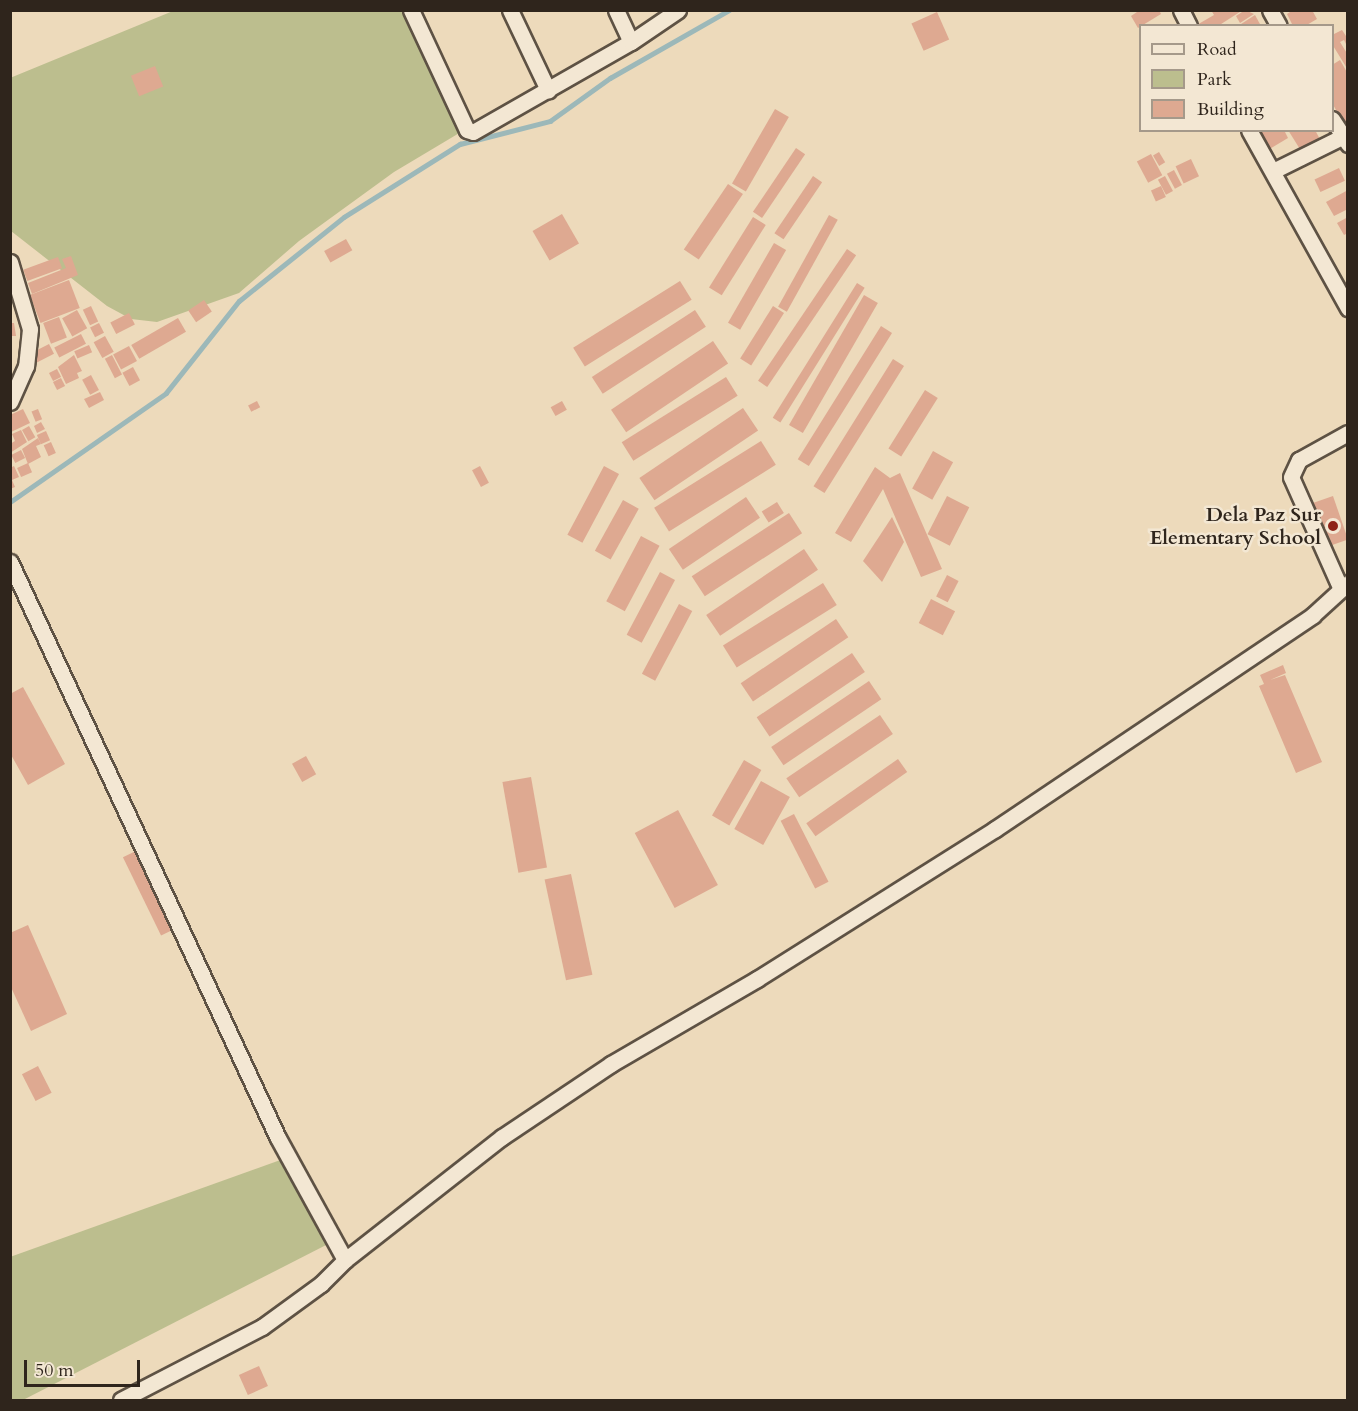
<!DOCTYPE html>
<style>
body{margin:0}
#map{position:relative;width:1358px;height:1411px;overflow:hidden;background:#eddabb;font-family:Cardo,serif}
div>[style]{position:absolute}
.green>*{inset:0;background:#bcbe8e}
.stream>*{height:4.5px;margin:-2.25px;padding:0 2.25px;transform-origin:2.25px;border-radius:2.25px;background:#9cb8b9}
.building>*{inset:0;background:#dea991;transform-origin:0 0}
.roads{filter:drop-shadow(2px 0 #5e5244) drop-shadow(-2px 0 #5e5244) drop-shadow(0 2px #5e5244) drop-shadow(0 -2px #5e5244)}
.minor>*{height:15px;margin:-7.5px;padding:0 7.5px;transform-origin:7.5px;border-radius:7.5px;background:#f3e7d3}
.dots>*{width:16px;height:16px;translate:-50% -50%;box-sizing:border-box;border:3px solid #f3e7d3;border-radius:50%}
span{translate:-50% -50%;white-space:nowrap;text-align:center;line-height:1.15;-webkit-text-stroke:5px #f3e7d3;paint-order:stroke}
.poi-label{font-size:20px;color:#2f251c;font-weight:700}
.right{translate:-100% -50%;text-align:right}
.frame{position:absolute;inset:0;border:12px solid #2f251c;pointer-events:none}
.legend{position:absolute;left:1139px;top:24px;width:195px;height:108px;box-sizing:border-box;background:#f3e7d3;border:2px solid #a5998a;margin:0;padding:8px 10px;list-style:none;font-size:18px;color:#2f251c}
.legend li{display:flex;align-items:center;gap:12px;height:30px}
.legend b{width:30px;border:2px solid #a5998a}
.scale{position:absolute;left:24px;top:1360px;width:116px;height:27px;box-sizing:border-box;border:3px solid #2f251c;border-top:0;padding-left:8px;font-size:18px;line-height:21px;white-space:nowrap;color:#2f251c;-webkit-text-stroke:4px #f3e7d3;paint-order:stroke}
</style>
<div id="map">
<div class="green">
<div style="clip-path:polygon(173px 11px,404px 11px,461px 132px,394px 172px,299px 241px,239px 293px,157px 322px,131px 319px,107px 306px,11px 231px,10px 78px)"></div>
<div style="clip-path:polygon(286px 1158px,330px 1243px,23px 1400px,11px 1400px,10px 1257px)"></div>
</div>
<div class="stream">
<div style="left:10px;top:502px;width:190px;rotate:-34.9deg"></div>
<div style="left:166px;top:393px;width:117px;rotate:-51.6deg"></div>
<div style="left:239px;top:301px;width:134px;rotate:-38.7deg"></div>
<div style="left:344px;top:217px;width:137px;rotate:-32.2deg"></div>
<div style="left:460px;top:144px;width:93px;rotate:-14.3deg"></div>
<div style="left:550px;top:121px;width:74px;rotate:-35.6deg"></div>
<div style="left:610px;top:78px;width:137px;rotate:-29.7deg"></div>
</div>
<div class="building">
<div style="clip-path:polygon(1140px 10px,1159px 10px,1161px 14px,1138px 28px,1131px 16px)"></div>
<div style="clip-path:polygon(1211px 10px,1243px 10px,1218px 26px,1195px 26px,1214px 15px)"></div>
<div style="clip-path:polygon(1245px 10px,1254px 14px,1240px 23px,1236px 16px)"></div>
<div style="clip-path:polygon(1293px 10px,1312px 10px,1317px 19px,1305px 26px,1293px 26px,1287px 14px)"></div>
<div style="left:937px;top:12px;width:30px;height:28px;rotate:66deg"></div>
<div style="clip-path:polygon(1255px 15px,1261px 26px,1238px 26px)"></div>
<div style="clip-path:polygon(1342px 30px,1348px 39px,1348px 48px,1344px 40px,1340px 42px,1348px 55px,1348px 70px,1332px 44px,1332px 35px)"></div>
<div style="clip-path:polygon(1340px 60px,1348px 74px,1348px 131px,1332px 103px,1332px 65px)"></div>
<div style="left:155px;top:66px;width:22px;height:26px;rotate:68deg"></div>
<div style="left:775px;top:109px;width:16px;height:86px;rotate:30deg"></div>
<div style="clip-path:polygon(1265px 130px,1284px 130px,1288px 138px,1263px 153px,1254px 137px)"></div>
<div style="clip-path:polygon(1288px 130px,1315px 130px,1322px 143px,1303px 154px)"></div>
<div style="left:796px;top:148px;width:11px;height:77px;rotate:34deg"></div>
<div style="left:1159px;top:152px;width:12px;height:7px;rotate:59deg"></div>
<div style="left:1151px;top:154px;width:24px;height:16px;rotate:62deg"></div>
<div style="left:1191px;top:159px;width:19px;height:17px;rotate:65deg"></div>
<div style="left:1339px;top:168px;width:14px;height:27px;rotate:65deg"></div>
<div style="left:1174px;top:170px;width:17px;height:8px;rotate:62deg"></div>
<div style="left:813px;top:176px;width:11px;height:69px;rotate:34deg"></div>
<div style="left:1165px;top:176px;width:17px;height:8px;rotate:62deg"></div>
<div style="left:728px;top:184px;width:18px;height:79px;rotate:34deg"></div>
<div style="left:1161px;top:186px;width:12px;height:11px;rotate:66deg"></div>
<div style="clip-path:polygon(1348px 190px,1348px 209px,1334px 216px,1326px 202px)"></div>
<div style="left:562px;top:214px;width:34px;height:34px;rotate:60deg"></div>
<div style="left:829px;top:215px;width:10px;height:105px;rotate:29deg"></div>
<div style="left:753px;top:217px;width:15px;height:83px;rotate:32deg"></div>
<div style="clip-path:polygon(1348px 217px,1348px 233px,1344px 235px,1337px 223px)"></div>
<div style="left:346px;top:239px;width:13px;height:25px;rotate:61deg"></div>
<div style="left:774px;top:243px;width:14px;height:92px;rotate:30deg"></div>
<div style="left:847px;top:249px;width:11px;height:159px;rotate:34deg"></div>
<div style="clip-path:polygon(71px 256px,78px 275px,32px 294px,28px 283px,66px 268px,62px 259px)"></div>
<div style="left:58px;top:257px;width:12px;height:37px;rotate:70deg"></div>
<div style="left:69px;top:280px;width:30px;height:42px;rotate:69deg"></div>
<div style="left:680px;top:281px;width:22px;height:126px;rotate:58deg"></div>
<div style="left:857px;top:283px;width:9px;height:159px;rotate:32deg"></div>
<div style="left:864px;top:295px;width:16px;height:150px;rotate:30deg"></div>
<div style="left:204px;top:300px;width:14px;height:19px;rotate:56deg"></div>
<div style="left:91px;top:306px;width:17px;height:9px;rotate:65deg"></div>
<div style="left:773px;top:306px;width:13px;height:62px;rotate:32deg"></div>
<div style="left:77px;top:310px;width:21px;height:17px;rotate:61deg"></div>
<div style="left:695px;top:310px;width:20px;height:123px;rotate:57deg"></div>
<div style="left:129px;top:313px;width:13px;height:21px;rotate:63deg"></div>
<div style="left:59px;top:317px;width:22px;height:17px;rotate:69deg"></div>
<div style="left:178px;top:318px;width:16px;height:54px;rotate:60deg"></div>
<div style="clip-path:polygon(10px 323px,14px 323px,16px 336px,10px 336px)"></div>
<div style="left:99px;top:323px;width:11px;height:10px;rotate:63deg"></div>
<div style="left:881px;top:326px;width:13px;height:157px;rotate:32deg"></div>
<div style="left:81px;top:334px;width:11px;height:30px;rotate:63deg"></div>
<div style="left:105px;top:336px;width:18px;height:13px;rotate:61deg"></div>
<div style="left:713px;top:341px;width:27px;height:123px;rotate:56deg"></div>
<div style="left:49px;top:344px;width:11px;height:23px;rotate:63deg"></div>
<div style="left:89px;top:345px;width:8px;height:16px;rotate:67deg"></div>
<div style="left:129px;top:346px;width:17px;height:18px;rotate:62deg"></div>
<div style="clip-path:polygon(74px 355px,82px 371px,77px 373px,79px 378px,66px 384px,58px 367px)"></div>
<div style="left:112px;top:355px;width:22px;height:8px;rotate:63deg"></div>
<div style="left:893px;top:359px;width:13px;height:150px;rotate:32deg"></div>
<div style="left:133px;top:367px;width:15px;height:12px;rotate:62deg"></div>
<div style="left:57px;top:369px;width:9px;height:9px;rotate:63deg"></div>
<div style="left:91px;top:375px;width:17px;height:10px;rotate:62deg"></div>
<div style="left:726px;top:377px;width:22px;height:123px;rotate:58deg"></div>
<div style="left:61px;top:378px;width:9px;height:9px;rotate:63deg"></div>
<div style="left:925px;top:390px;width:15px;height:69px;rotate:32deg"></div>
<div style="clip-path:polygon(100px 392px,104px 400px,89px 408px,84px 399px)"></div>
<div style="left:257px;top:401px;width:7px;height:10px;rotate:63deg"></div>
<div style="left:562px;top:401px;width:10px;height:13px;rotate:61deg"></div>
<div style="left:743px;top:408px;width:27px;height:125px;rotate:56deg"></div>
<div style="clip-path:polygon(23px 409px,30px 423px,11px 432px,10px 415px)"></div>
<div style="left:38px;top:409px;width:11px;height:7px;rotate:68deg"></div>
<div style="clip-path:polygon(41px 422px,45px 429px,37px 433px,34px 426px)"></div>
<div style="left:29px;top:426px;width:13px;height:8px;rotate:61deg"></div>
<div style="clip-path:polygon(21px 430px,27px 442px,10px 453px,10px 444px,15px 441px,12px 434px)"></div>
<div style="left:46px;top:431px;width:10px;height:10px;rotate:66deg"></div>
<div style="clip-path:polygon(38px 438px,41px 444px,36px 446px,41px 457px,28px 464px,22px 449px)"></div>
<div style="left:761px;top:441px;width:28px;height:126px;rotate:58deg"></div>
<div style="left:51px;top:442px;width:12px;height:8px;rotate:66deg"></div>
<div style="left:21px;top:450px;width:9px;height:11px;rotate:63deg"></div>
<div style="left:933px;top:451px;width:23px;height:43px;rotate:29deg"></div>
<div style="left:28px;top:463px;width:10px;height:12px;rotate:66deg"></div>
<div style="clip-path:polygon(14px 466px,19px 477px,12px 480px,15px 487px,10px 489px,10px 468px)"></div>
<div style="left:480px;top:466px;width:19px;height:9px;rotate:62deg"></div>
<div style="left:604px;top:466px;width:17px;height:78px;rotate:28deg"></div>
<div style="clip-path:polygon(875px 467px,890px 478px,900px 473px,942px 569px,921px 577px,883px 489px,851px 542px,835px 533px)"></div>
<div style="left:947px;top:496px;width:25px;height:43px;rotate:27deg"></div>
<div style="left:1333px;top:496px;width:46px;height:22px;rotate:71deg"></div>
<div style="left:746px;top:497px;width:25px;height:93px;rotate:56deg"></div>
<div style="left:623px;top:500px;width:18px;height:58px;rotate:29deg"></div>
<div style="left:777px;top:502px;width:13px;height:18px;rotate:58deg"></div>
<div style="left:789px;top:513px;width:24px;height:116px;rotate:57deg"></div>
<div style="clip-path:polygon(892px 517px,904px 542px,882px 582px,863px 561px)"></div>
<div style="left:641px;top:536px;width:21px;height:74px;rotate:28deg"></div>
<div style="left:804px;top:549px;width:25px;height:118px;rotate:56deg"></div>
<div style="left:660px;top:572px;width:17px;height:71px;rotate:28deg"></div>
<div style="left:947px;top:575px;width:13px;height:24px;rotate:27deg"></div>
<div style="left:823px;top:583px;width:26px;height:118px;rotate:58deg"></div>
<div style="left:931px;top:599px;width:27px;height:27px;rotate:27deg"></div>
<div style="left:679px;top:604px;width:15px;height:79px;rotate:28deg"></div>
<div style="left:836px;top:619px;width:22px;height:115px;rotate:56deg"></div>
<div style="left:852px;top:653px;width:23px;height:115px;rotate:56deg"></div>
<div style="clip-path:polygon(1283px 665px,1286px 673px,1270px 680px,1285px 675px,1322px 762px,1296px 773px,1259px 686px,1264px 684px,1260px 675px)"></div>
<div style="left:869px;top:681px;width:22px;height:118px;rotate:56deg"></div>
<div style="clip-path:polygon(23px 687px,65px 764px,28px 785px,10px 753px,10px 694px)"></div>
<div style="left:880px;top:715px;width:23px;height:113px;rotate:56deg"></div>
<div style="left:306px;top:756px;width:21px;height:16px;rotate:61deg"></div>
<div style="left:898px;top:759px;width:16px;height:112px;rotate:55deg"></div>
<div style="left:744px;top:760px;width:20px;height:64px;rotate:30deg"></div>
<div style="left:531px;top:777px;width:92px;height:29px;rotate:80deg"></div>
<div style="left:761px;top:781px;width:33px;height:55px;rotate:29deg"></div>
<div style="left:678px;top:810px;width:85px;height:49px;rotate:62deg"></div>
<div style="left:794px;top:814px;width:76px;height:15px;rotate:63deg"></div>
<div style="left:140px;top:849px;width:87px;height:19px;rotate:64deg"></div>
<div style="left:571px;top:874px;width:103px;height:27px;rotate:78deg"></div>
<div style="clip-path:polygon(28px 925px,67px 1014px,31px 1031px,10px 985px,10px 933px)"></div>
<div style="left:38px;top:1066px;width:30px;height:18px;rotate:63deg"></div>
<div style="left:259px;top:1366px;width:22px;height:22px;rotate:66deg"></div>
</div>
<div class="roads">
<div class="minor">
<div style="left:411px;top:10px;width:132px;rotate:65deg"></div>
<div style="left:467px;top:130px;width:6px;rotate:18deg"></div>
<div style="left:473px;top:132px;width:182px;rotate:-29.7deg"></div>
<div style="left:631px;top:42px;width:57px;rotate:-34.2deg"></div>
<div style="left:510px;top:10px;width:89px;rotate:64.6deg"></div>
<div style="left:616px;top:10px;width:35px;rotate:65deg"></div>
<div style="left:1181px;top:10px;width:18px;rotate:63deg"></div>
<div style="left:1270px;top:10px;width:18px;rotate:61deg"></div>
<div style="left:1332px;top:119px;width:30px;rotate:57deg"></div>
<div style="left:1249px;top:130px;width:204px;rotate:60.9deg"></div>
<div style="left:1273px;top:171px;width:84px;rotate:-26.3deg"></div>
<div style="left:10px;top:262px;width:70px;rotate:73.4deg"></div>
<div style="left:30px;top:329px;width:37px;rotate:96deg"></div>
<div style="left:26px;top:366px;width:39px;rotate:114deg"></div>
<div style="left:10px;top:562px;width:635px;rotate:65.05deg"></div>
<div style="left:278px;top:1138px;width:139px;rotate:61.2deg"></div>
<div style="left:1340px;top:587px;width:120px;rotate:-114deg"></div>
<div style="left:1291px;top:477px;width:19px;rotate:-65deg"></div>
<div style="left:1299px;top:460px;width:56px;rotate:-28.9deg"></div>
<div style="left:121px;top:1400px;width:159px;rotate:-27.4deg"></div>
<div style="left:262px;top:1327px;width:73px;rotate:-36.1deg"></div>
<div style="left:321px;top:1284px;width:34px;rotate:-45deg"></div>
<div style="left:345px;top:1260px;width:199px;rotate:-38.1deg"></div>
<div style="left:502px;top:1137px;width:131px;rotate:-33.8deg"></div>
<div style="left:611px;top:1064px;width:169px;rotate:-30.2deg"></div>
<div style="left:757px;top:979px;width:281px;rotate:-32.2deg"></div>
<div style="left:995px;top:829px;width:383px;rotate:-33.9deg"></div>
<div style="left:1313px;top:615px;width:47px;rotate:-42.4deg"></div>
</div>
</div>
<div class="dots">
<div style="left:1333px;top:526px;background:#8f2418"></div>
</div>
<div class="poi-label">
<span class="right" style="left:1321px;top:526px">Dela Paz Sur<br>Elementary School</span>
</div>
<div class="frame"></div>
<ul class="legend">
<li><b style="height:8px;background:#f3e7d3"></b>Road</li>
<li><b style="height:16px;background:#bcbe8e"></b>Park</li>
<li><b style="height:16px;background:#dea991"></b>Building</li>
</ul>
<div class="scale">50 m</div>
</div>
